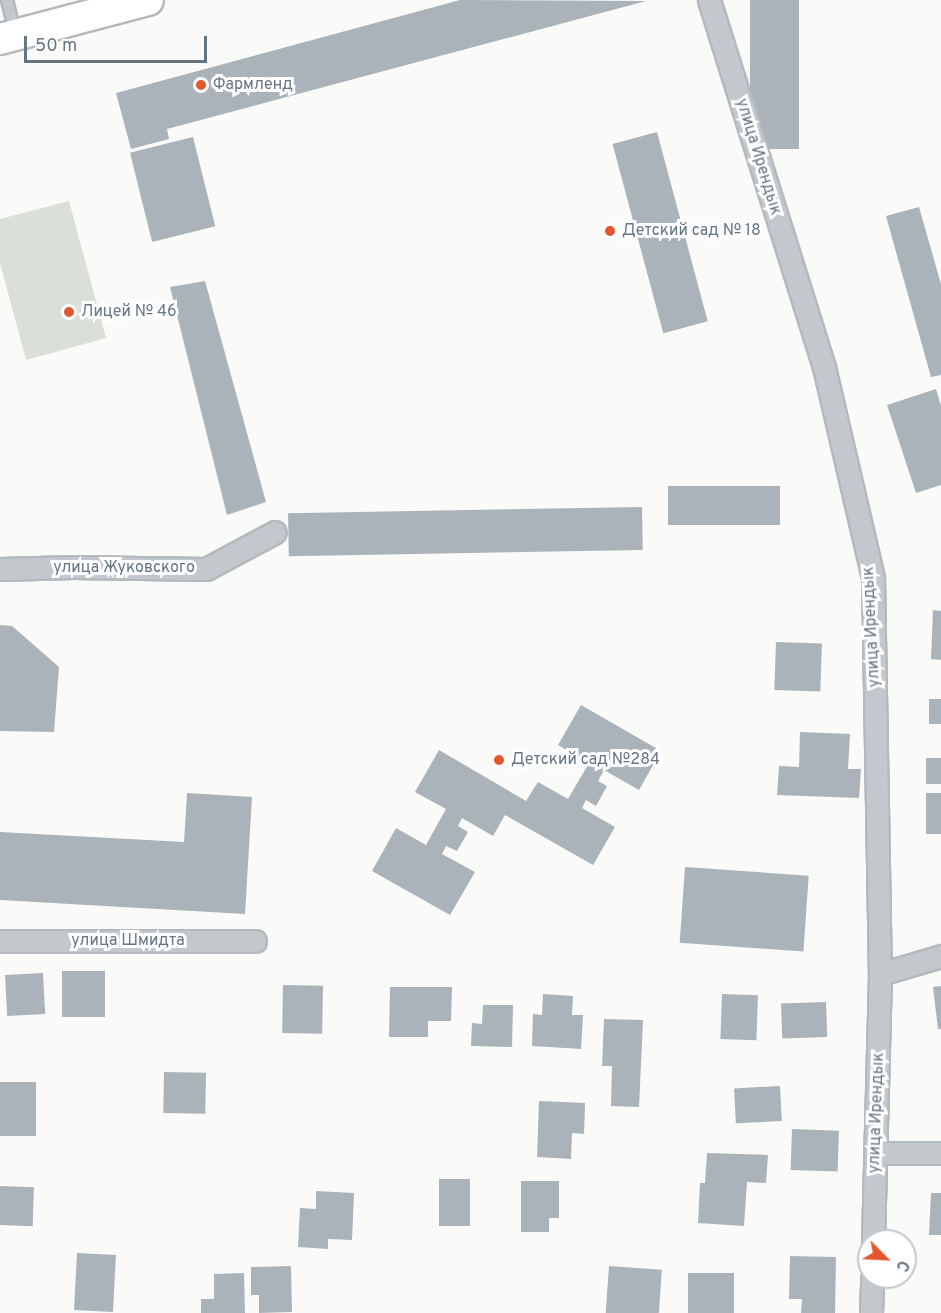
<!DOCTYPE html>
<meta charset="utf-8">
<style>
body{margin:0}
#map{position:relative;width:941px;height:1313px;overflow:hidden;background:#fafaf8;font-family:Overpass,sans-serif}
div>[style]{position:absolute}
.green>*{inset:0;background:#dadfd7}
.building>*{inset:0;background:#aab3b9;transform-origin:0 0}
.roads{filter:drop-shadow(2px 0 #b3babf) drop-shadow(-2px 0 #b3babf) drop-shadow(0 2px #b3babf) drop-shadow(0 -2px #b3babf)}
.service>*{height:10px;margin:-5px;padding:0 5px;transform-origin:5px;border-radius:5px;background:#c3c8cc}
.minor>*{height:21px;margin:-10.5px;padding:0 10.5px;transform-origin:10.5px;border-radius:10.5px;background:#c3c8cc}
.secondary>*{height:30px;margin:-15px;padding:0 15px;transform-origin:15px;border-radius:15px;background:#fff}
.dots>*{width:16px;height:16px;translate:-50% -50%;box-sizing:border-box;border:3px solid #fff;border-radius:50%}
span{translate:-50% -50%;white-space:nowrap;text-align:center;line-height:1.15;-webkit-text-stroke:6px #fff;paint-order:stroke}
.poi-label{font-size:16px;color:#657683}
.left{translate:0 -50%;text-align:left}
.street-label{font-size:16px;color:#657683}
.north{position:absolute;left:857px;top:1229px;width:60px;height:60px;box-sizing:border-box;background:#fff;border:2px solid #c1c8cd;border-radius:50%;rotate:114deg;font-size:16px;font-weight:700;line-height:24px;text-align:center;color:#657683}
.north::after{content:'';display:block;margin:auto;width:21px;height:27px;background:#e4572e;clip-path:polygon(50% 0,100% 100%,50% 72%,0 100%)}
.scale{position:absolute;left:24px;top:36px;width:183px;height:27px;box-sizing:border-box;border:3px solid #657683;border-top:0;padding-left:8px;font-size:18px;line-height:21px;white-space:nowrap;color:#657683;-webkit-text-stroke:4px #fff;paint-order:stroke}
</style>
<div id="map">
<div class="green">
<div style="clip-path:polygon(69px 201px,106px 338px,26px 360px,0 263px,0 219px)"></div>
</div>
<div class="building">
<div style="clip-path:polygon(460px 0,646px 1px,167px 129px,169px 139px,131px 149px,116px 93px)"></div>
<div style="left:750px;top:0;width:49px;height:149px"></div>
<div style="left:657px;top:132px;width:196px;height:46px;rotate:75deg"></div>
<div style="left:193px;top:137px;width:92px;height:65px;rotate:76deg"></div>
<div style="clip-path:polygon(919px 207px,941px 284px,941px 375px,931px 377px,886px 216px)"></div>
<div style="clip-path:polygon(205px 281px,266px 502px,227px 515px,170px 287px)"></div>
<div style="clip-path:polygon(936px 389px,941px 406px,941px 485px,916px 493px,887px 405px)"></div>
<div style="left:668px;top:486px;width:112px;height:39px"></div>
<div style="left:642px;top:507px;width:43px;height:354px;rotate:89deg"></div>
<div style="clip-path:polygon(933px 610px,941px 611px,941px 660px,931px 659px)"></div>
<div style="clip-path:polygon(0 625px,12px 626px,59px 667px,54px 732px,0 731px)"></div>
<div style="left:776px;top:642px;width:46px;height:48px;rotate:2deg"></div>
<div style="left:941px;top:699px;width:25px;height:12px;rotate:90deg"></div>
<div style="clip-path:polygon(581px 705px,661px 751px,639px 790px,604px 770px,598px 781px,607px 786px,596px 806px,586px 800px,582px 808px,615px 827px,593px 865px,505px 815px,493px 836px,462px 818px,458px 826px,468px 832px,457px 851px,446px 846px,442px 854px,475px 872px,450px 915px,372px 871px,396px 828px,426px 845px,446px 809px,415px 792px,439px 750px,526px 801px,538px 782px,568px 799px,589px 763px,558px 745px)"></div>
<div style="clip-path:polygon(800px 732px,850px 734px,848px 769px,861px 769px,859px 798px,777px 795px,779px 766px,799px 767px)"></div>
<div style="left:941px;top:758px;width:26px;height:15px;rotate:90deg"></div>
<div style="clip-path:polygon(187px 793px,252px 797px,245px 914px,0 900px,0 832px,184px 842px)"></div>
<div style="left:926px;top:793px;width:15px;height:41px"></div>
<div style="left:685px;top:867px;width:124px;height:76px;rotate:4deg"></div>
<div style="left:105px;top:971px;width:46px;height:43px;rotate:90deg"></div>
<div style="left:43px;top:973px;width:41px;height:38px;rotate:87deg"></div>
<div style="left:283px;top:985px;width:40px;height:48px;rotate:1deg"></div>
<div style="clip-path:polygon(941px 986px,941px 1029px,938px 1029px,933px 987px)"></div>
<div style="clip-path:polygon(390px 987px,452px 987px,451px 1021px,428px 1021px,428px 1037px,389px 1037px)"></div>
<div style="clip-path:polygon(543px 994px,573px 996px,572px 1015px,583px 1015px,581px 1049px,532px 1046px,533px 1014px,542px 1015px)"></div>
<div style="left:722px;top:994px;width:36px;height:45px;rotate:2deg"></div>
<div style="left:826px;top:1002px;width:35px;height:45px;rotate:88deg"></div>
<div style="clip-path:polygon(483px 1005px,513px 1005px,512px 1047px,471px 1046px,472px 1023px,482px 1024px)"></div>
<div style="clip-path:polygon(604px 1019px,643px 1020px,639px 1107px,611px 1106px,612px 1066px,602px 1066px)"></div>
<div style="left:164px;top:1072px;width:42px;height:41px;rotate:1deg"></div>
<div style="left:0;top:1082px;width:36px;height:54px"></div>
<div style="left:780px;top:1086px;width:35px;height:46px;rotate:87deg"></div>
<div style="clip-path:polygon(539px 1101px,585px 1103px,584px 1134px,572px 1133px,571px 1159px,537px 1157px)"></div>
<div style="left:792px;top:1129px;width:47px;height:41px;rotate:2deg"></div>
<div style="clip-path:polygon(707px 1153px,768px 1155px,766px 1183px,747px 1182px,744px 1226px,698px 1223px,700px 1183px,705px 1183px)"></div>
<div style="left:439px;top:1179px;width:31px;height:47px"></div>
<div style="clip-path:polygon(521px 1181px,559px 1181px,559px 1218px,549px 1218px,549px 1232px,521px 1232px)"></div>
<div style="left:0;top:1186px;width:34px;height:39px;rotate:2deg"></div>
<div style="clip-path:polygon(316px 1191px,354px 1193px,352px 1240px,328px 1239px,328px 1249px,298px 1247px,300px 1208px,316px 1209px)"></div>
<div style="clip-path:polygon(931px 1193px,941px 1193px,941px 1235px,929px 1235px)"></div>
<div style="left:77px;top:1253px;width:39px;height:57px;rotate:3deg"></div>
<div style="clip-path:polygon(790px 1256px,836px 1257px,835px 1313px,801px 1313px,802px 1299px,789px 1299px)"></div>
<div style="clip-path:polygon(291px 1266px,292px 1312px,259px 1313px,259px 1295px,251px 1295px,251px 1267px)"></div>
<div style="left:609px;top:1266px;width:53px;height:47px;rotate:4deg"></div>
<div style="clip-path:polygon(244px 1273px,245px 1313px,201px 1313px,201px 1299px,214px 1299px,214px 1274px)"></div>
<div style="left:688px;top:1273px;width:46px;height:40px"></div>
</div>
<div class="roads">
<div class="service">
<div style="left:7px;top:0;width:33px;rotate:76deg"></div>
</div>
<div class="minor">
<div style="left:709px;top:0;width:385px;rotate:72.6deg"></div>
<div style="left:824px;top:367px;width:216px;rotate:76.9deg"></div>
<div style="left:873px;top:577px;width:397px;rotate:89deg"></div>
<div style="left:880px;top:974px;width:267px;rotate:91.5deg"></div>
<div style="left:0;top:569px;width:73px;rotate:-1.6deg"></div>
<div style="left:73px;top:567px;width:133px;rotate:0.9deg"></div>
<div style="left:206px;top:569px;width:78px;rotate:-28.2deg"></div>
<div style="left:0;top:941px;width:255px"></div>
<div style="left:880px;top:974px;width:64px;rotate:-16.4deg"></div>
<div style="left:876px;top:1153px;width:65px"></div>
<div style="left:871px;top:1313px;width:36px;rotate:-88deg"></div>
</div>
<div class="secondary">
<div style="left:0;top:39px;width:153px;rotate:-14.8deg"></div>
</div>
</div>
<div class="dots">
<div style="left:201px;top:85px;background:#e4572e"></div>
<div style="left:610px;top:231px;background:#e4572e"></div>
<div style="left:69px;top:312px;background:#e4572e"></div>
<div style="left:499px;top:760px;background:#e4572e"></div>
</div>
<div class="poi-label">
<span class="left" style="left:213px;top:85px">Фармленд</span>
<span class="left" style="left:622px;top:231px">Детский сад № 18</span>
<span class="left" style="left:81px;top:312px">Лицей № 46</span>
<span class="left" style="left:511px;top:760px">Детский сад №284</span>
</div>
<div class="street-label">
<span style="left:758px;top:157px;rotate:73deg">улица Ирендык</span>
<span style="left:124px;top:568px">улица Жуковского</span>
<span style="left:872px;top:627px;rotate:-93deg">улица Ирендык</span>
<span style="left:128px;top:941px">улица Шмидта</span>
<span style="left:877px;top:1113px;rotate:-88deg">улица Ирендык</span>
</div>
<div class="north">С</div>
<div class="scale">50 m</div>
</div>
